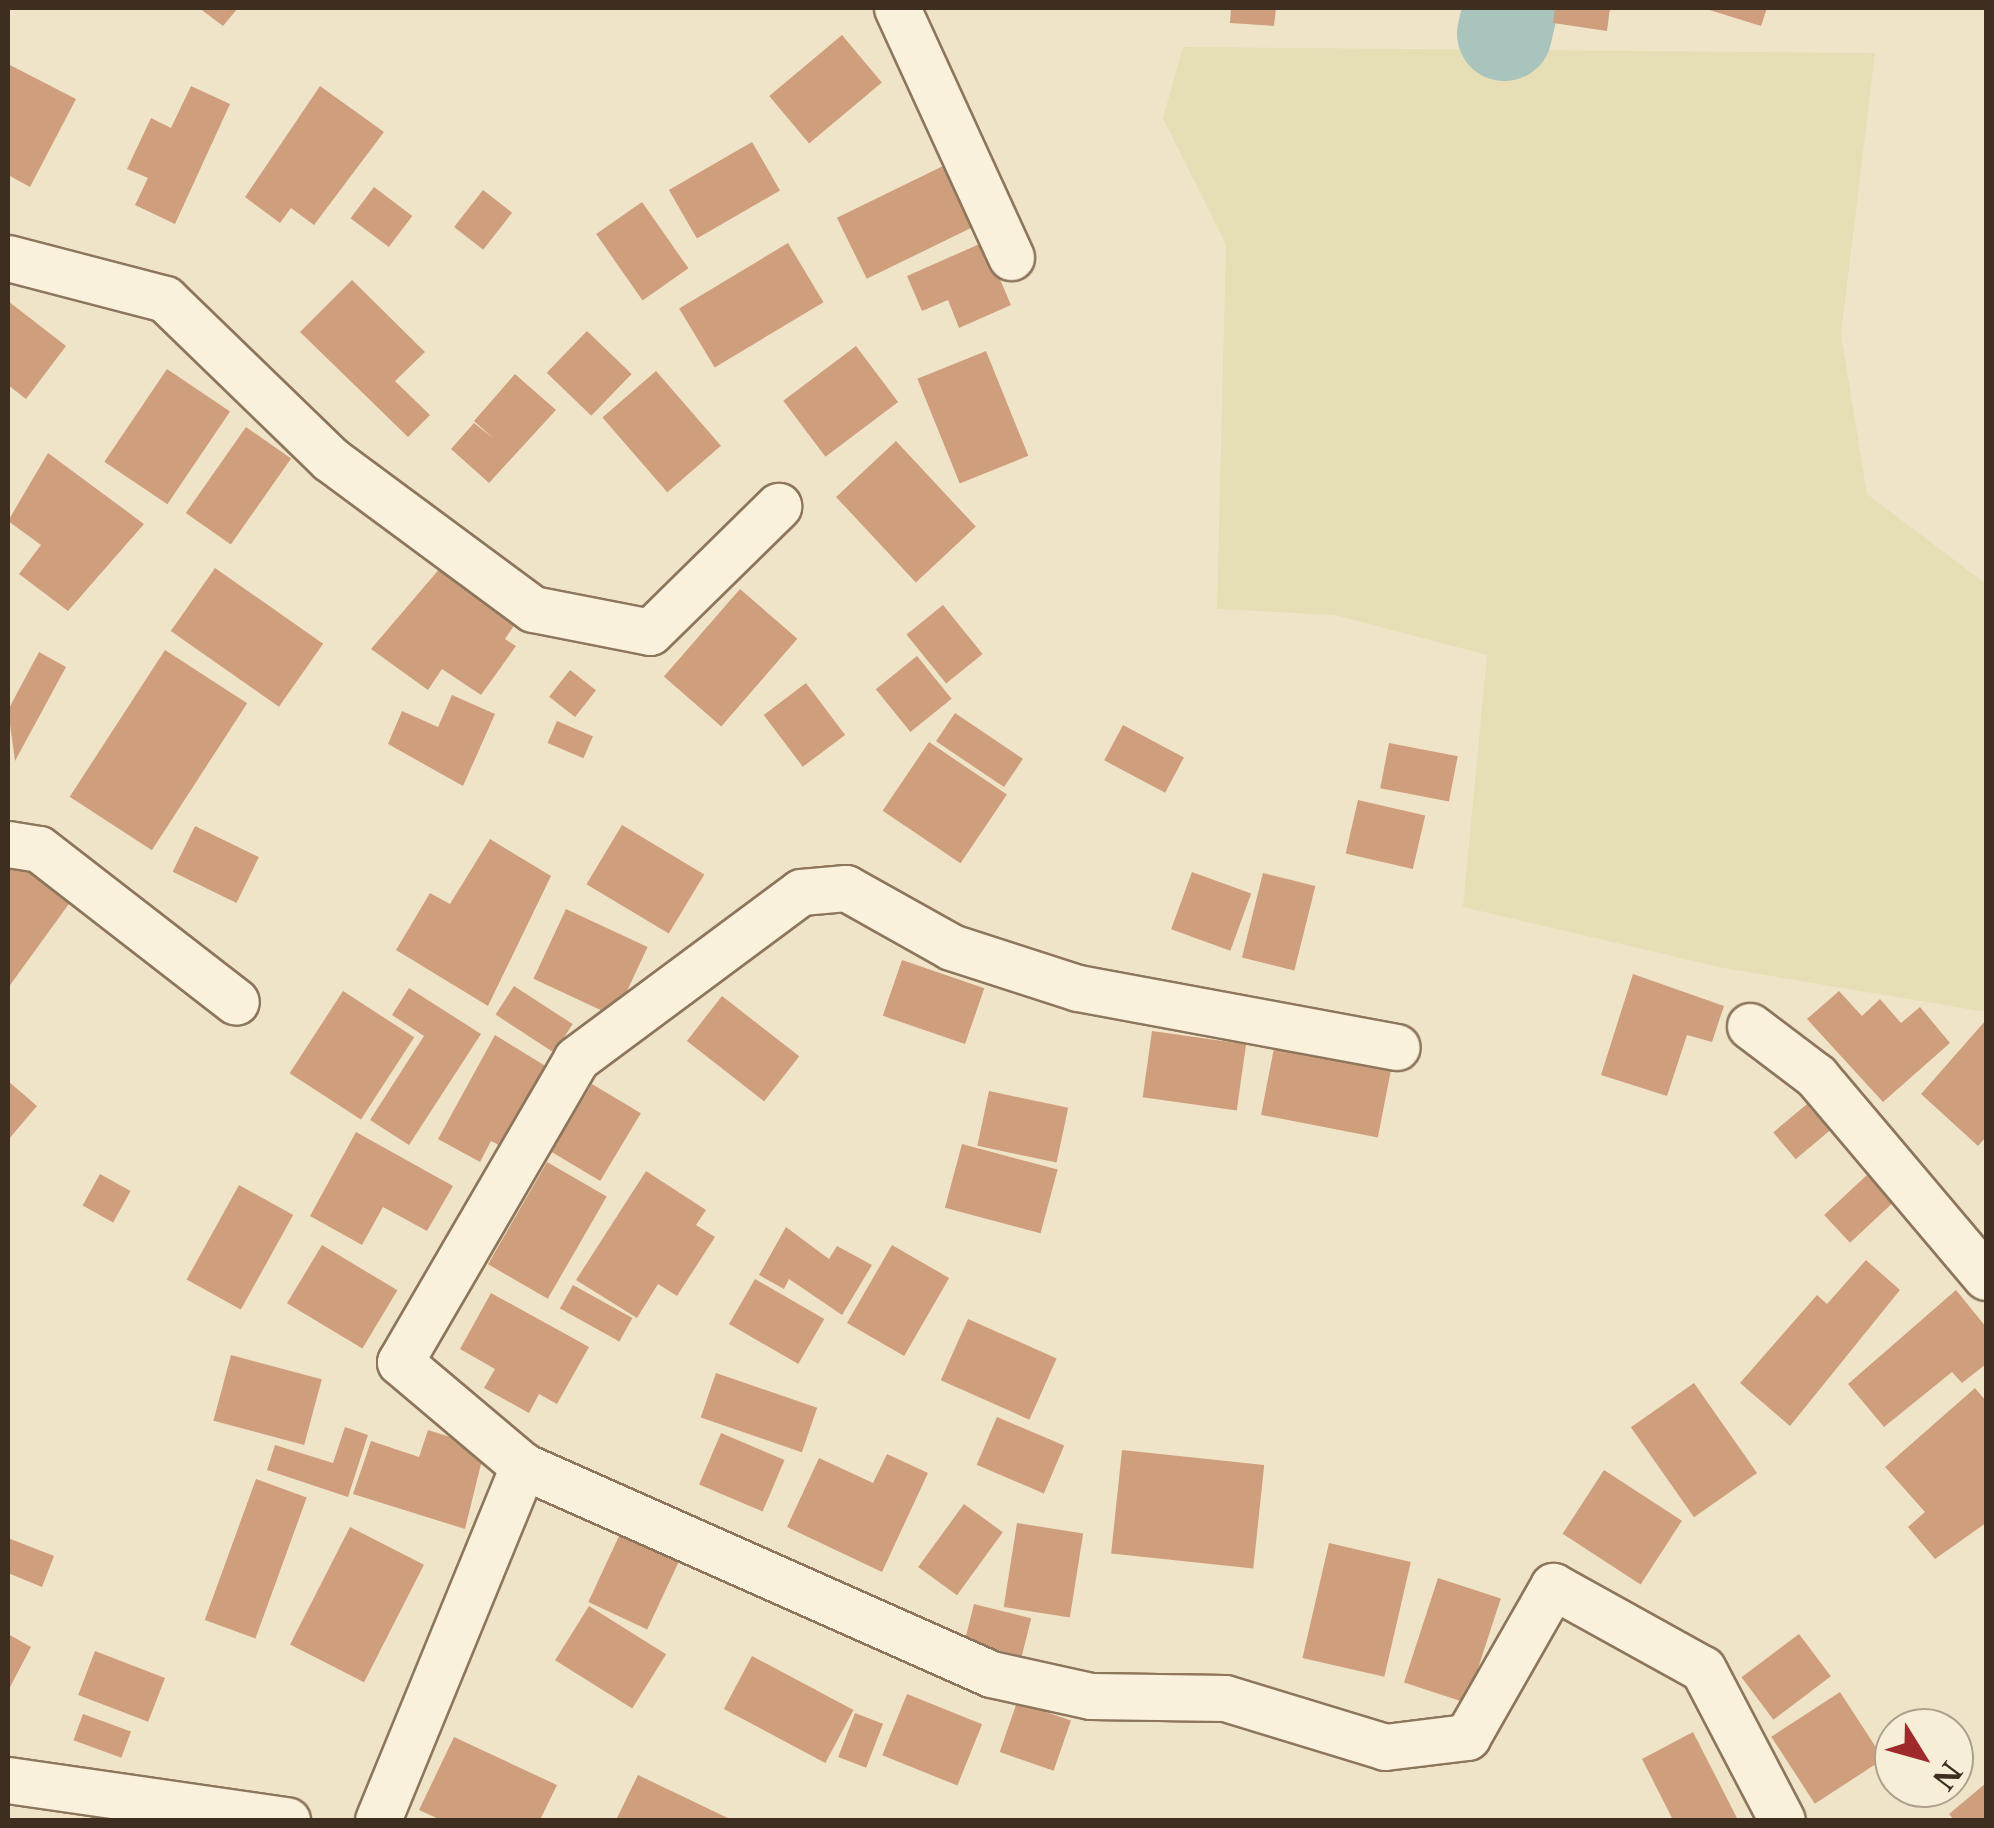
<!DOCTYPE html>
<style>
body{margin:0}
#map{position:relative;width:1994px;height:1828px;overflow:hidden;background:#f0e4c8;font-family:"Libre Baskerville",serif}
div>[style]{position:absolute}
.farmland>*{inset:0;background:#e6deb5}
.river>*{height:95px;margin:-47.5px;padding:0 47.5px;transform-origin:47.5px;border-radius:47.5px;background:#a9c4bc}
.building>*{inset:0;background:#cf9f7d;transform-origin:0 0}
.roads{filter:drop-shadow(2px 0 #8d765c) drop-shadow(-2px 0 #8d765c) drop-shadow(0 2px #8d765c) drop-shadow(0 -2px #8d765c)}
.street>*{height:45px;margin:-22.5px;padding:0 22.5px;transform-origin:22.5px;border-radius:22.5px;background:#faf1dc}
span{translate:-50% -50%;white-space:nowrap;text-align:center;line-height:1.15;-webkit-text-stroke:10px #f7eed8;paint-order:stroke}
.frame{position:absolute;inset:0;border:10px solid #3d2e20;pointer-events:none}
.north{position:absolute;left:1874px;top:1708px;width:100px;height:100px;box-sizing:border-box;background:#f7eed8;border:2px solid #ada18e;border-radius:50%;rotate:127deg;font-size:28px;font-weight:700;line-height:40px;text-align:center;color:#3d2e20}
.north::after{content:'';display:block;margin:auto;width:35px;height:45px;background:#9e2a2b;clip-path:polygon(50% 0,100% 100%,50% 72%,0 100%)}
</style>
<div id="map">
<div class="farmland">
<div style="clip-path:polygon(1183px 47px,1875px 53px,1841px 334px,1867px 494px,1986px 584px,1986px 1012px,1723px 968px,1463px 907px,1487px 655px,1335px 615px,1217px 609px,1226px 245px,1163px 118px)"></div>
</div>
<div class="river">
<div style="left:1504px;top:33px;width:26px;rotate:-77deg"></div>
</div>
<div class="building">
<div style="clip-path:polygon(199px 8px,238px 8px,223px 26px)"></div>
<div style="clip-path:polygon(1231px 8px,1276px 8px,1274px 26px,1230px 23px)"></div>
<div style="clip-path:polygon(1555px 8px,1610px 8px,1607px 31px,1553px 23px)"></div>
<div style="clip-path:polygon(1703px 8px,1767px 8px,1761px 26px)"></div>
<div style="left:842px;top:35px;width:62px;height:95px;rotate:50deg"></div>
<div style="clip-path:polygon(8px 64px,76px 99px,30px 187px,8px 175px)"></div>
<div style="clip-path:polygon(191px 86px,230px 104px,175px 224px,135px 205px,148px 178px,127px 169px,151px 118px,171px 128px)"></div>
<div style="clip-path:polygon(320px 86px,384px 132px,314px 225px,291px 208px,280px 223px,245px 197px)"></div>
<div style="left:752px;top:142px;width:56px;height:96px;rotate:60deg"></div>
<div style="left:943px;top:166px;width:68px;height:118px;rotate:64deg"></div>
<div style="left:374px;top:187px;width:48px;height:39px;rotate:37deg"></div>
<div style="left:483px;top:190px;width:37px;height:47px;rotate:38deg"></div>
<div style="left:642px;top:202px;width:81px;height:56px;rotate:55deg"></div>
<div style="clip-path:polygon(984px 242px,1011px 305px,959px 328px,948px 300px,922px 311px,907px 276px)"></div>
<div style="left:788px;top:243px;width:69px;height:127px;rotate:59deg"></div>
<div style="clip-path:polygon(352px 280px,425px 352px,395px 381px,430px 415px,408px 437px,300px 332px)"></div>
<div style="clip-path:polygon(8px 301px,66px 346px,26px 399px,8px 385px)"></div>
<div style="left:587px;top:331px;width:62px;height:58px;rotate:44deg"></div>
<div style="left:856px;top:346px;width:70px;height:91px;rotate:53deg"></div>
<div style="left:986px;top:351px;width:113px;height:74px;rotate:68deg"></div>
<div style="left:167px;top:369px;width:76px;height:112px;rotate:34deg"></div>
<div style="left:656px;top:371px;width:99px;height:71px;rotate:49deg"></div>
<div style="clip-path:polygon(515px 374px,556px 410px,489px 483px,451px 449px,474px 423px,494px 439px,474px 421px)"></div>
<div style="left:246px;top:427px;width:55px;height:105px;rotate:35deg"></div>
<div style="left:896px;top:441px;width:117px;height:82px;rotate:47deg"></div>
<div style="clip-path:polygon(48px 453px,144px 524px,68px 611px,19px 574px,41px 545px,8px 521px)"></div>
<div style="clip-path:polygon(441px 567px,517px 621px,505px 639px,516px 646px,481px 695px,442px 669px,428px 690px,371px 649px)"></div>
<div style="left:215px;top:568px;width:132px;height:77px;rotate:35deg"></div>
<div style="left:740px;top:589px;width:76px;height:116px;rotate:41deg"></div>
<div style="left:943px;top:605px;width:63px;height:47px;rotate:51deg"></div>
<div style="left:165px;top:650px;width:98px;height:175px;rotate:33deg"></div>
<div style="clip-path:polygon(39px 652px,66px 667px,15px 761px,8px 710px)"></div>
<div style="left:917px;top:656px;width:55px;height:53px;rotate:51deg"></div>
<div style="left:570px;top:670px;width:33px;height:34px;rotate:38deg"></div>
<div style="left:806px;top:683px;width:65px;height:53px;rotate:53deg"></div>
<div style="clip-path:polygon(452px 695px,495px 714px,463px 786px,388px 744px,402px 711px,438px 727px)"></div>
<div style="left:955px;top:713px;width:82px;height:34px;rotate:34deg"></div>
<div style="left:557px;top:721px;width:39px;height:24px;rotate:23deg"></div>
<div style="left:1123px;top:725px;width:69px;height:40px;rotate:28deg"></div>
<div style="left:929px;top:742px;width:94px;height:83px;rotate:34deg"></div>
<div style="left:1389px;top:743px;width:70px;height:46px;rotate:11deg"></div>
<div style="left:1358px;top:800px;width:69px;height:55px;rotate:13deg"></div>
<div style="left:622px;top:825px;width:96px;height:69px;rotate:31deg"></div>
<div style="left:195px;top:826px;width:71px;height:51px;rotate:26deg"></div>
<div style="clip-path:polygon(490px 839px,551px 876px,488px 1006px,396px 950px,430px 893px,450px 904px)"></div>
<div style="clip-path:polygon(8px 855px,71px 901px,8px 988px)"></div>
<div style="left:1192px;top:872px;width:63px;height:61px;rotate:20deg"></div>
<div style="left:1263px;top:873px;width:54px;height:87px;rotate:14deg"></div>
<div style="left:566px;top:909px;width:90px;height:77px;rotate:25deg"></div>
<div style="left:902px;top:960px;width:87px;height:59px;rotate:19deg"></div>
<div style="clip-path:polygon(1633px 974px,1724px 1006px,1712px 1042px,1687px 1035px,1667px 1096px,1601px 1075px)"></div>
<div style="left:514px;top:986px;width:70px;height:34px;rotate:33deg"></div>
<div style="clip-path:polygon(409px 988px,481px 1034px,409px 1145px,370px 1120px,424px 1036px,392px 1015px)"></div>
<div style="left:343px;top:991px;width:85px;height:98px;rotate:33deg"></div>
<div style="clip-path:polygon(1839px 991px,1862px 1016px,1880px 999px,1901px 1023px,1920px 1007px,1950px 1043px,1883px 1102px,1807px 1019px)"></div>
<div style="left:722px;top:996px;width:98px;height:57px;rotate:38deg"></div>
<div style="clip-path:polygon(1986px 1020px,1986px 1137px,1978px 1146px,1921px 1094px)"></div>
<div style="left:1152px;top:1031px;width:95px;height:67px;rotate:8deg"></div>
<div style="clip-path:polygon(495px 1035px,552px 1070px,508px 1150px,491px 1141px,480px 1162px,438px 1139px)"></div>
<div style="left:1274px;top:1048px;width:119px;height:68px;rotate:11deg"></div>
<div style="clip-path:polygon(8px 1081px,37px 1106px,8px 1140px)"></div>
<div style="left:592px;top:1084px;width:57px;height:79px;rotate:31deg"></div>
<div style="left:989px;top:1091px;width:81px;height:56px;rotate:12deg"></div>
<div style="left:1813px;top:1099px;width:35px;height:52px;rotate:50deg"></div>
<div style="clip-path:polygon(356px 1132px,453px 1186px,427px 1231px,383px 1207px,362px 1245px,310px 1216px)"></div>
<div style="left:962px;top:1144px;width:99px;height:66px;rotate:15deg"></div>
<div style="left:547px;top:1162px;width:69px;height:118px;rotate:30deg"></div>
<div style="clip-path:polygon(646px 1171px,706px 1210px,696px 1225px,715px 1237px,677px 1296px,658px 1284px,637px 1318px,576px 1280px)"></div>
<div style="left:100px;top:1174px;width:35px;height:36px;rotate:29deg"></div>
<div style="left:1868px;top:1174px;width:38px;height:60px;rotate:47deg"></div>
<div style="left:239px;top:1185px;width:62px;height:108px;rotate:29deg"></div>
<div style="clip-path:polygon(786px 1227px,829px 1259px,837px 1246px,872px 1265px,842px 1315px,789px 1279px,784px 1289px,759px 1275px)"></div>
<div style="left:322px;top:1245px;width:88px;height:68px;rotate:31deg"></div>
<div style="left:892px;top:1245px;width:66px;height:90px;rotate:30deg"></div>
<div style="clip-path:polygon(1866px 1260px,1900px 1290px,1790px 1426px,1740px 1383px,1817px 1295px,1827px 1304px)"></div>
<div style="left:755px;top:1279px;width:80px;height:52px;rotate:30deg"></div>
<div style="left:573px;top:1285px;width:68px;height:27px;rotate:29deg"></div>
<div style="clip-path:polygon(1956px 1290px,1986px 1327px,1986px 1364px,1962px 1383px,1952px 1372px,1884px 1427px,1848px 1384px)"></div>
<div style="clip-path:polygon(491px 1293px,589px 1347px,557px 1404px,539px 1394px,529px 1413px,484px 1388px,495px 1369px,460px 1349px)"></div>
<div style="left:968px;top:1319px;width:97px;height:67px;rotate:24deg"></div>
<div style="left:231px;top:1355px;width:94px;height:68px;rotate:15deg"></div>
<div style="left:716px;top:1373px;width:107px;height:47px;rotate:19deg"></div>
<div style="left:1694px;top:1383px;width:110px;height:77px;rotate:55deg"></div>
<div style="clip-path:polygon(1975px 1388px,1986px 1401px,1986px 1523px,1935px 1559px,1908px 1527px,1925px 1512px,1885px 1467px)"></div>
<div style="left:997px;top:1417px;width:73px;height:52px;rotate:23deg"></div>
<div style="clip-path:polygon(345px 1427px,368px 1435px,348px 1497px,267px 1470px,275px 1445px,333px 1463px)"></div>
<div style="clip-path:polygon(428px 1430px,485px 1448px,465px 1529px,353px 1494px,371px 1441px,419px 1457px)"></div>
<div style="left:721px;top:1433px;width:69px;height:56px;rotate:23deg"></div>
<div style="left:1122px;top:1450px;width:143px;height:104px;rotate:6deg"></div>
<div style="clip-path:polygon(887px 1454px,928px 1473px,882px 1572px,787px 1527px,819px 1458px,873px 1483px)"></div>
<div style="left:1604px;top:1470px;width:93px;height:76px;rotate:33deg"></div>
<div style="left:256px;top:1479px;width:54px;height:150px;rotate:20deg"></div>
<div style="left:964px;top:1504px;width:48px;height:78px;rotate:36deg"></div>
<div style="left:1017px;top:1523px;width:67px;height:85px;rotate:9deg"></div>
<div style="left:350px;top:1527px;width:83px;height:132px;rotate:27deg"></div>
<div style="left:620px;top:1534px;width:65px;height:75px;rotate:25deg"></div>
<div style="clip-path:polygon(8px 1538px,54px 1556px,42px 1587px,8px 1573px)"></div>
<div style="left:1329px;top:1543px;width:84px;height:118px;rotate:13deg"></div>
<div style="left:1438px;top:1578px;width:66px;height:110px;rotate:18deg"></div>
<div style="left:974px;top:1604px;width:59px;height:39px;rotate:14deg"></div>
<div style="left:589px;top:1606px;width:91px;height:64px;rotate:32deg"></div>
<div style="clip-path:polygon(8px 1634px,31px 1647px,8px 1691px)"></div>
<div style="left:1799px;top:1634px;width:53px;height:72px;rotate:53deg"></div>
<div style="left:95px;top:1651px;width:75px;height:47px;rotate:21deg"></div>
<div style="left:752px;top:1656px;width:115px;height:60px;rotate:28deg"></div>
<div style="left:1840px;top:1692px;width:80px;height:82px;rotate:57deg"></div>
<div style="left:907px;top:1694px;width:81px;height:66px;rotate:22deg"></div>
<div style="left:1017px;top:1702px;width:57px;height:53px;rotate:19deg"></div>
<div style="left:855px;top:1713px;width:30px;height:47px;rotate:21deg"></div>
<div style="left:83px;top:1714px;width:51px;height:28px;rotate:20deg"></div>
<div style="clip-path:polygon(1693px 1732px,1738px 1820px,1673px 1820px,1642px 1759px)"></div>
<div style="clip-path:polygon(454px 1737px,557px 1785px,540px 1820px,441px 1820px,419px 1810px)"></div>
<div style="clip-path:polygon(638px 1775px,732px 1820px,616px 1820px)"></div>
<div style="clip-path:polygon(1986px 1783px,1986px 1820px,1954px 1820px,1949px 1814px)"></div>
</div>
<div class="roads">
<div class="street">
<div style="left:897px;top:8px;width:274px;rotate:65.4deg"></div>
<div style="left:8px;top:258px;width:162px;rotate:14.6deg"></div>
<div style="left:165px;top:299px;width:230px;rotate:44.1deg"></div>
<div style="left:330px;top:459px;width:252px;rotate:36.5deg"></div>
<div style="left:533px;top:609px;width:119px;rotate:11.1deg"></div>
<div style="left:650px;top:632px;width:180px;rotate:-44.5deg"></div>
<div style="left:8px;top:844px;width:31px;rotate:9deg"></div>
<div style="left:39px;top:849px;width:249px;rotate:37.8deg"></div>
<div style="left:1750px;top:1026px;width:83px;rotate:37.1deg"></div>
<div style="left:1816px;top:1076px;width:263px;rotate:49.8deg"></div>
<div style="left:523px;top:1466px;width:161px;rotate:-139.8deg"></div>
<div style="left:400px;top:1362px;width:350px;rotate:-59.8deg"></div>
<div style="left:576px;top:1059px;width:280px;rotate:-36.6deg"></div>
<div style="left:801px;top:892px;width:45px;rotate:-5.1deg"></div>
<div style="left:846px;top:888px;width:120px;rotate:29.3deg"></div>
<div style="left:951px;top:947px;width:133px;rotate:17.9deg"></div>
<div style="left:1078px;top:988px;width:324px;rotate:10.5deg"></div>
<div style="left:8px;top:1780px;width:282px;rotate:8.2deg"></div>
<div style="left:378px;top:1820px;width:383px;rotate:-67.7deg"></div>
<div style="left:523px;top:1466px;width:512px;rotate:23.96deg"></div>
<div style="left:991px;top:1674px;width:102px;rotate:12.4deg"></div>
<div style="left:1091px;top:1696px;width:134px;rotate:0.9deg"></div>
<div style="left:1225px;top:1698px;width:167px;rotate:17deg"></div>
<div style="left:1385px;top:1747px;width:83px;rotate:-7deg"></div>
<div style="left:1467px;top:1737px;width:174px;rotate:-60.3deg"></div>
<div style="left:1553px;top:1586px;width:171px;rotate:29deg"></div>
<div style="left:1703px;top:1669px;width:170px;rotate:62.4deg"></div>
</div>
</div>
<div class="frame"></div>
<div class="north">N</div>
</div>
